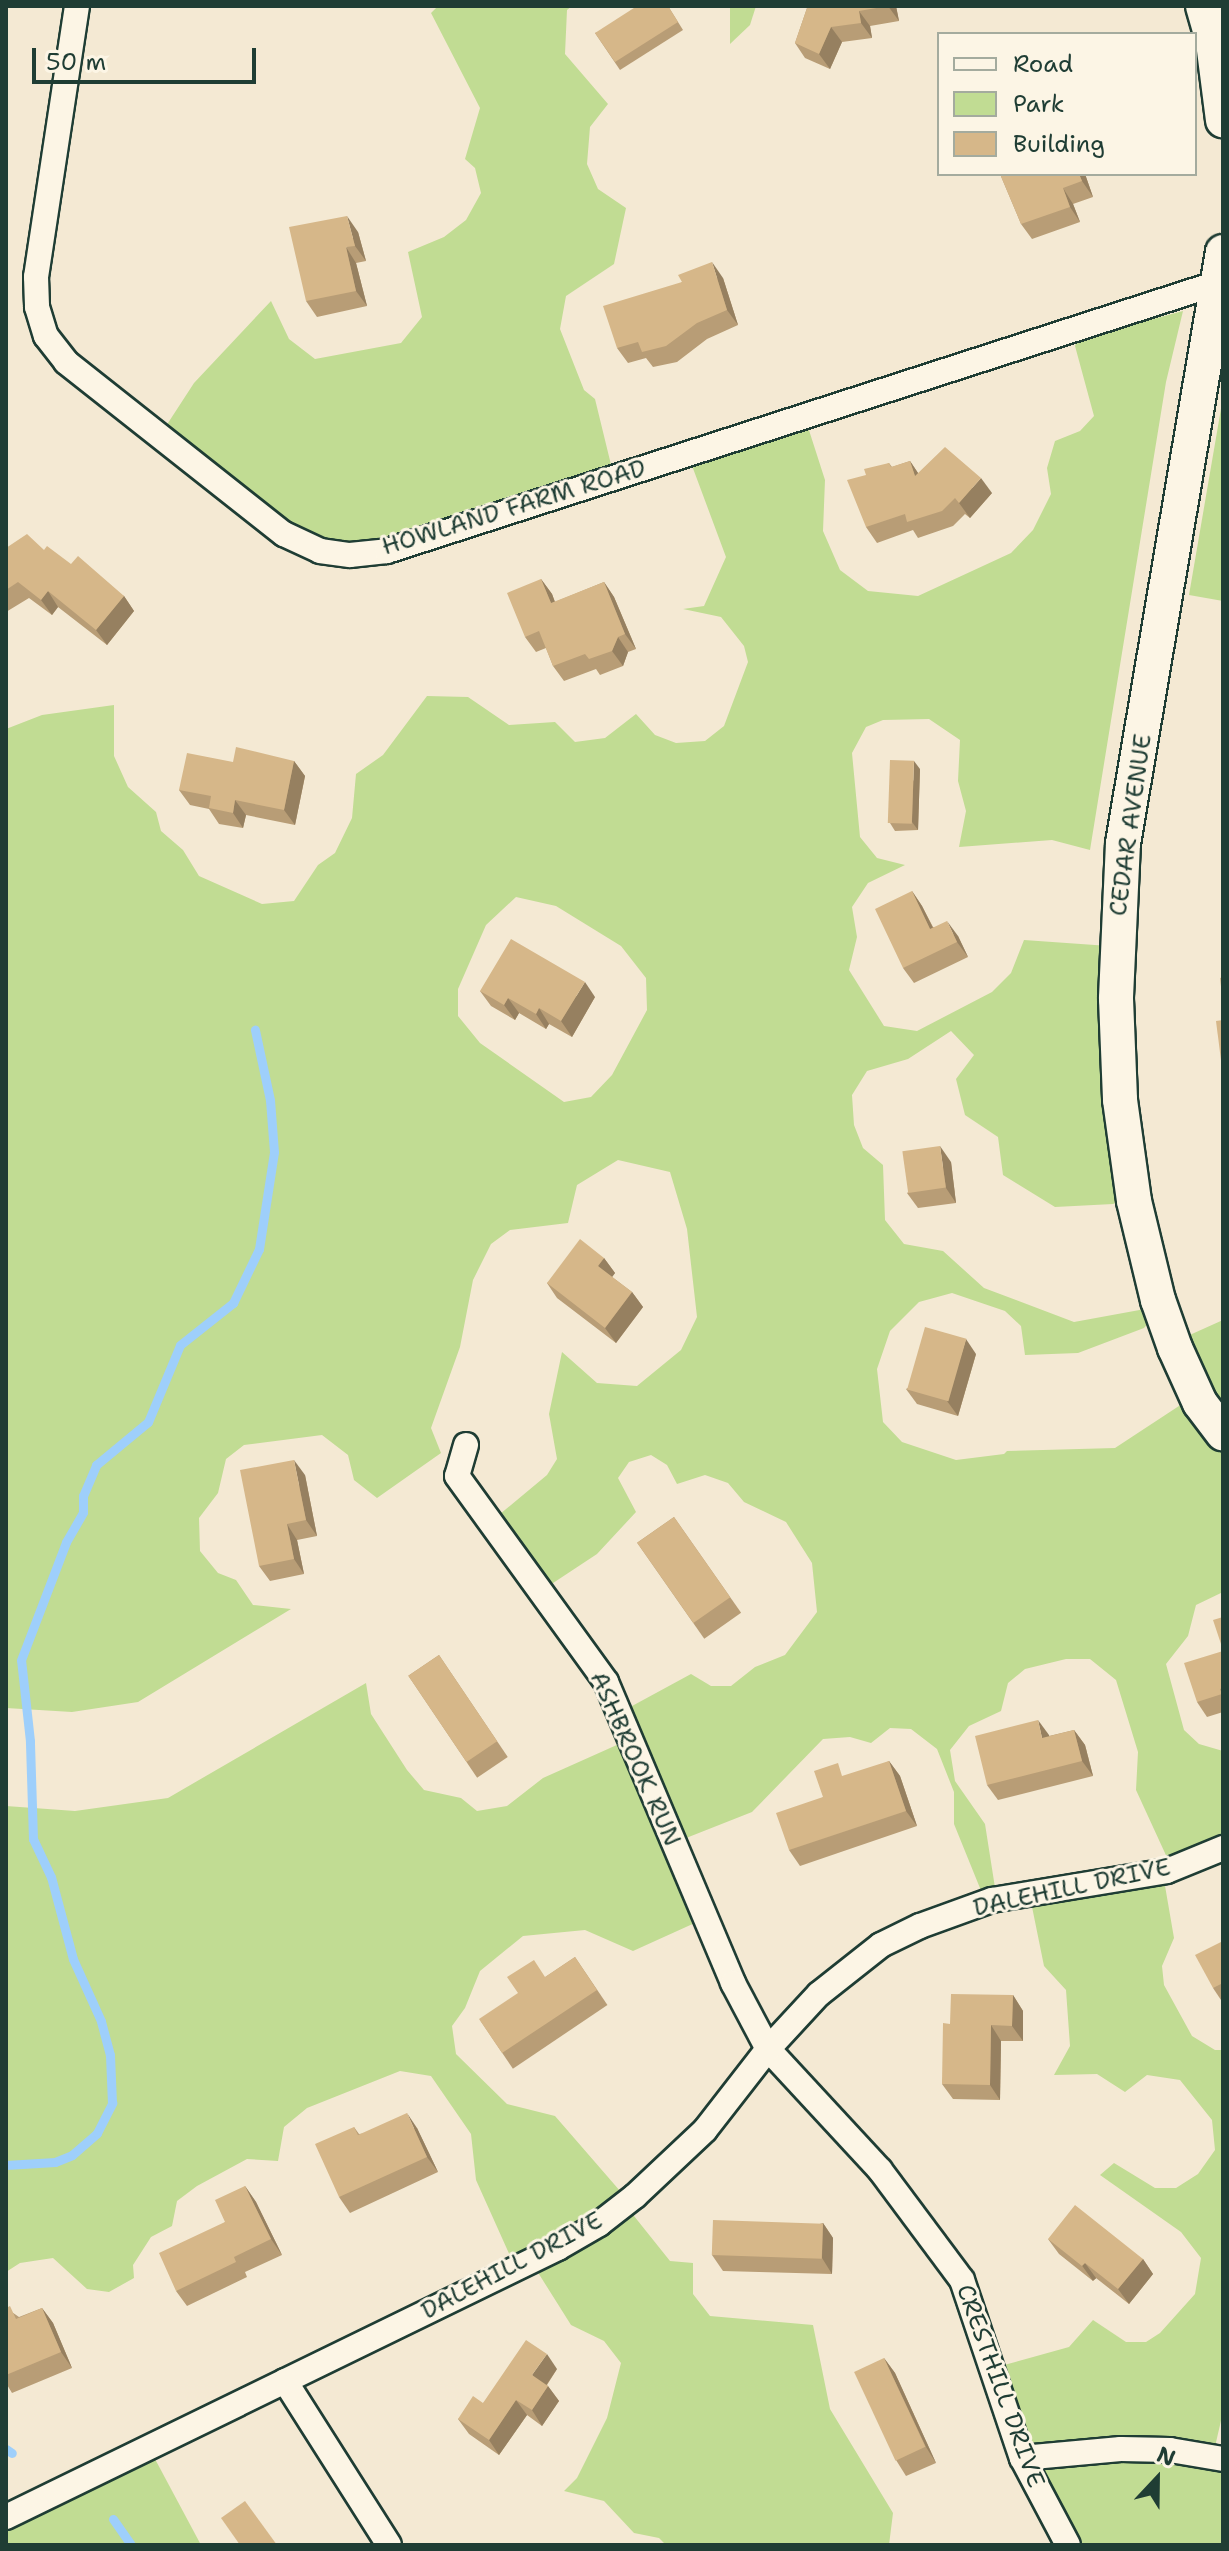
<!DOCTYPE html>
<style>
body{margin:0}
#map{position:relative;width:1229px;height:2551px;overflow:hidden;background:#f4e9d3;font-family:"Shantell Sans",sans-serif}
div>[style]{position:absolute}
.green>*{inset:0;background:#c1dc93}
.stream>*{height:9px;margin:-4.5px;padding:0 4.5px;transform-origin:4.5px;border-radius:4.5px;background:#9ecffb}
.roads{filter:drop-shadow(2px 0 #1f3d34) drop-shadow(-2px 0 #1f3d34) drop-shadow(0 2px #1f3d34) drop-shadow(0 -2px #1f3d34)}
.street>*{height:24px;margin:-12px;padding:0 12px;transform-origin:12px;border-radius:12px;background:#fcf5e5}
.secondary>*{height:34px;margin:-17px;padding:0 17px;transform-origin:17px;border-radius:17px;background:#fcf5e5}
.wall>*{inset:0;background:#b89d76;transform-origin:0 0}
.shaded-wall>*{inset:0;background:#968060;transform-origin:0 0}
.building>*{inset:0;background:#d6b789;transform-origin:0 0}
span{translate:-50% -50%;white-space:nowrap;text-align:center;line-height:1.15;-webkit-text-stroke:6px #fcf5e5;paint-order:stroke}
.street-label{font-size:24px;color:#1f3d34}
.frame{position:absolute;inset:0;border:8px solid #1f3d34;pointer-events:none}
.legend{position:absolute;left:937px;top:32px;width:260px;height:144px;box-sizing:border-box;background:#fcf5e5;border:2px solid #a4ab9e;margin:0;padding:10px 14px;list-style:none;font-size:24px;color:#1f3d34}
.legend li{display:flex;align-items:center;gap:16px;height:40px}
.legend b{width:40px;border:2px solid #a4ab9e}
.north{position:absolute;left:1117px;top:2439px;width:80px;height:80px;-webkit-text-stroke:6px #fcf5e5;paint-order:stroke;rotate:22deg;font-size:22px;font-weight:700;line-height:32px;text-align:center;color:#1f3d34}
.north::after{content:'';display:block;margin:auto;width:28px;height:36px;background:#1f3d34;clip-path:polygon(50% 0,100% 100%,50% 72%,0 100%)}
.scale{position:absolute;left:32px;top:48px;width:224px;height:36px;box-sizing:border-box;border:4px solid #1f3d34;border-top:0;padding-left:10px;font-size:24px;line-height:28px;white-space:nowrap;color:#1f3d34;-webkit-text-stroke:6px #fcf5e5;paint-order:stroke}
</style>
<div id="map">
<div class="green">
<div style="clip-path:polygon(438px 6px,572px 6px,567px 10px,565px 54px,608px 104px,590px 127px,587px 164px,598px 189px,626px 208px,614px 264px,566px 296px,560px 329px,584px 390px,595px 399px,614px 477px,332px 558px,155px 443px,194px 383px,271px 301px,289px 339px,315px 359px,401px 343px,422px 317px,408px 252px,444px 237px,466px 220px,481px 193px,475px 168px,465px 159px,480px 108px,431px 13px)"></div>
<div style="clip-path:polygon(730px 6px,756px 6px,750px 25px,730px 44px)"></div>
<div style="clip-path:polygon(evenodd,1183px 311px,1166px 382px,1090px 850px,1052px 840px,959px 847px,966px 811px,958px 781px,960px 740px,929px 719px,883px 720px,866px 727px,852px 753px,860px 837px,877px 858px,905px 865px,868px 883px,852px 907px,857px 937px,849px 970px,884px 1026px,917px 1031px,992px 992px,1011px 973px,1024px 940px,1109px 946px,1123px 1200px,1113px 1204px,1055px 1207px,1003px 1175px,998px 1137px,965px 1115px,956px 1079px,974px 1055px,951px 1031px,908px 1059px,867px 1071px,852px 1095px,854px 1125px,863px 1148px,883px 1165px,885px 1220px,904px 1244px,943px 1251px,984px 1288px,1074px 1322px,1145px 1309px,1152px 1318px,1144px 1328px,1078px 1353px,1025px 1355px,1021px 1326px,1005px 1311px,952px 1293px,919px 1302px,890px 1331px,877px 1369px,883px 1422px,902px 1442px,956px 1460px,1004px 1454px,1007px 1451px,1115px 1448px,1182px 1404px,1163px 1347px,1223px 1320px,1223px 1592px,1196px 1605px,1188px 1636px,1166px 1664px,1184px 1730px,1199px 1744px,1223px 1751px,1223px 1846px,1170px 1864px,1136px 1790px,1138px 1752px,1116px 1680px,1090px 1659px,1066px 1659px,1025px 1669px,1008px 1683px,1001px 1711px,969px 1726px,950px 1750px,955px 1781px,985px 1824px,996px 1894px,984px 1898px,954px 1824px,954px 1792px,937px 1749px,911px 1729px,890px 1728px,871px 1743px,850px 1737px,823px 1739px,752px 1812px,676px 1842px,697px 1922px,633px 1951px,585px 1930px,523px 1936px,480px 1971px,465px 2008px,452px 2026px,456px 2054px,507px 2104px,555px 2116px,627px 2199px,630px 2211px,670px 2261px,693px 2263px,693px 2294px,710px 2316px,813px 2325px,830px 2409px,893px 2513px,889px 2545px,666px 2545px,659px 2538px,634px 2533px,604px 2501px,564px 2491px,577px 2478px,607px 2418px,621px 2363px,604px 2341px,571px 2325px,532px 2263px,515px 2267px,476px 2180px,471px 2134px,431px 2076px,400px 2071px,307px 2108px,284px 2127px,278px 2161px,247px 2159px,197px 2186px,177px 2201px,172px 2226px,151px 2237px,133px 2265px,134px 2278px,109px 2292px,87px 2289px,53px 2258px,20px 2263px,6px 2272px,6px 1806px,75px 1811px,168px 1798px,366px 1683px,371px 1714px,407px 1770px,424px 1790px,461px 1798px,477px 1811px,507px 1806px,543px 1778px,628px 1740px,621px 1712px,691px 1674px,711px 1686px,731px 1686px,755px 1667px,785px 1655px,817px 1612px,812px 1563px,786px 1522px,744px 1502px,728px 1483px,705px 1475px,677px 1484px,667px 1465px,651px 1455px,629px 1462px,618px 1478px,636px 1512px,597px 1554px,547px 1587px,494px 1519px,547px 1475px,557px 1459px,549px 1414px,562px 1352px,597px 1383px,637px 1386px,681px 1350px,697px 1317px,687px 1229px,670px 1172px,618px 1160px,577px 1185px,568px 1223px,510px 1230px,491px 1244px,473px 1280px,460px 1347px,431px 1428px,441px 1453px,377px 1498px,354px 1480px,348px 1455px,322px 1435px,244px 1445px,226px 1459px,218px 1493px,199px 1518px,200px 1551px,218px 1573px,236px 1580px,253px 1605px,291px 1609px,138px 1702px,72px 1712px,6px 1708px,6px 729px,42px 715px,114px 705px,114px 756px,128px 787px,156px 812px,161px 831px,183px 850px,199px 876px,262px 904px,294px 901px,318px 865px,335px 853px,352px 818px,356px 774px,383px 755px,427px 696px,468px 697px,509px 725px,555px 722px,575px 742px,605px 738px,636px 714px,655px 735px,676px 743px,705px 741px,724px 726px,748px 662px,744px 646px,721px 617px,683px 609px,704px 606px,726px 557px,691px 463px,807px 424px,825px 480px,823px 531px,840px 570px,868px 591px,918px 596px,1011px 553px,1033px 530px,1051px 494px,1047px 468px,1055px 441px,1080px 431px,1094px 416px,1075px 346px,1078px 339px,1183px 311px,516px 897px,556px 906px,621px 946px,646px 978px,647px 1010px,612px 1075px,591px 1097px,564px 1102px,480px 1043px,458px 1016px,458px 989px,486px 925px,516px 897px)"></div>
<div style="clip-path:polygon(1223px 397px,1223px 601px,1189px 595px)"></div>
<div style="clip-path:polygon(1164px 1880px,1174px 1938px,1162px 1966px,1164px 1985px,1192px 2036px,1215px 2050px,1223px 2050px,1223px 2412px,1214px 2451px,1223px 2455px,1223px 2545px,1071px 2545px,997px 2367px,1069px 2347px,1093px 2320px,1126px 2342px,1146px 2342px,1160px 2333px,1195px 2294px,1201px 2258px,1181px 2232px,1100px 2175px,1114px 2163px,1155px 2188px,1176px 2188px,1198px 2174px,1215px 2150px,1212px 2120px,1180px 2080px,1147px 2075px,1125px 2092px,1097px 2074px,1054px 2075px,1070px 2046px,1066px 1990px,1044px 1966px,1029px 1892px)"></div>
<div style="clip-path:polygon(148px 2452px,155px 2459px,201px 2545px,6px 2545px,6px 2523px)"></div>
</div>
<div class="stream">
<div style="left:6px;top:2165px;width:49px;rotate:-3.5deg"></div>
<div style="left:55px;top:2162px;width:18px;rotate:-22deg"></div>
<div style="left:72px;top:2155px;width:33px;rotate:-41deg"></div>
<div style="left:97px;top:2133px;width:34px;rotate:-63deg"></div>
<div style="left:112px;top:2103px;width:48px;rotate:-92.4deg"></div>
<div style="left:110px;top:2055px;width:35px;rotate:-105deg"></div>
<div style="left:101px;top:2021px;width:68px;rotate:-114.3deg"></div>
<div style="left:73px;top:1959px;width:85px;rotate:-105deg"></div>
<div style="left:51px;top:1877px;width:42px;rotate:-115.3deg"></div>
<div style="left:33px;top:1839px;width:98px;rotate:-91.8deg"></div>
<div style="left:30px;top:1741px;width:81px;rotate:-96.3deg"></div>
<div style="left:21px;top:1660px;width:126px;rotate:-69.1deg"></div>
<div style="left:66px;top:1542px;width:34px;rotate:-60deg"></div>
<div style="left:83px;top:1512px;width:16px;rotate:-90deg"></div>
<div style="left:83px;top:1496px;width:34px;rotate:-67deg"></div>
<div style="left:96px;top:1465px;width:67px;rotate:-39.6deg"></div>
<div style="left:148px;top:1422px;width:83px;rotate:-67.4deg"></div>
<div style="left:180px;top:1345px;width:68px;rotate:-38.4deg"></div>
<div style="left:233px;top:1303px;width:60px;rotate:-64.3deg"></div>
<div style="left:259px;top:1249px;width:98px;rotate:-81.2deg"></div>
<div style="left:274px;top:1152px;width:52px;rotate:-94.4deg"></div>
<div style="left:270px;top:1100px;width:72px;rotate:-102.1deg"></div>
<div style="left:6px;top:2449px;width:7px;rotate:34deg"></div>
<div style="left:113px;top:2519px;width:32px;rotate:55deg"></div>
</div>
<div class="roads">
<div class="street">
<div style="left:77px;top:6px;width:274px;rotate:98.6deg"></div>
<div style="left:36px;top:277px;width:30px;rotate:88deg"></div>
<div style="left:37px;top:307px;width:30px;rotate:73deg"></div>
<div style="left:46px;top:336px;width:33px;rotate:52deg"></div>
<div style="left:66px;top:362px;width:278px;rotate:38.3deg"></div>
<div style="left:284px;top:534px;width:40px;rotate:25deg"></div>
<div style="left:320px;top:551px;width:30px;rotate:8deg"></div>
<div style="left:350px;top:555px;width:37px;rotate:-6deg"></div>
<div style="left:387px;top:551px;width:876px;rotate:-17.88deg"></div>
<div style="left:466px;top:1445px;width:32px;rotate:106deg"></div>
<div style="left:457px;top:1476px;width:254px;rotate:54.1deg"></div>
<div style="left:606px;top:1682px;width:327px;rotate:67.1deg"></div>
<div style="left:733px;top:1983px;width:75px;rotate:62.1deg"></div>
<div style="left:768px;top:2049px;width:165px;rotate:47.2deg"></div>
<div style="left:880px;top:2170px;width:137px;rotate:53.3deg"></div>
<div style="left:962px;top:2280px;width:188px;rotate:71.4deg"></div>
<div style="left:1022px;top:2458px;width:98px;rotate:62.1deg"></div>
<div style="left:285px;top:2381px;width:194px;rotate:57.6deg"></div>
<div style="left:1022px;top:2458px;width:99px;rotate:-5.2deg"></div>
<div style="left:1121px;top:2449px;width:49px;rotate:1.2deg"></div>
<div style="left:1170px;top:2450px;width:54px;rotate:9.6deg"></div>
<div style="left:6px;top:2517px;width:614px;rotate:-25.98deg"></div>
<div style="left:558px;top:2248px;width:48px;rotate:-30.3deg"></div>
<div style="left:599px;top:2224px;width:46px;rotate:-37.9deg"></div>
<div style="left:635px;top:2196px;width:96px;rotate:-43.3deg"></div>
<div style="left:705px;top:2130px;width:103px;rotate:-52.1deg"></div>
<div style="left:768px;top:2049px;width:75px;rotate:-47.2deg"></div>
<div style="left:819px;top:1994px;width:79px;rotate:-38.3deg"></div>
<div style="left:881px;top:1945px;width:43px;rotate:-26deg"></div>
<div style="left:920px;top:1926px;width:77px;rotate:-19.9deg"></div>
<div style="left:992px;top:1900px;width:177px;rotate:-9.4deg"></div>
<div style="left:1167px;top:1871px;width:61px;rotate:-22.3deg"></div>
</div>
<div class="secondary">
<div style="left:1203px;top:6px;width:37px;rotate:74deg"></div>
<div style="left:1213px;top:42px;width:79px;rotate:82.7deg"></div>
<div style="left:1223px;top:252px;width:599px;rotate:99.6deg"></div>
<div style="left:1123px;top:843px;width:156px;rotate:92.6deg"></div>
<div style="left:1116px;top:999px;width:101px;rotate:87.7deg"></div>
<div style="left:1120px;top:1100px;width:102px;rotate:82.1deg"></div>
<div style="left:1134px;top:1201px;width:102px;rotate:76.4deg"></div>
<div style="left:1158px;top:1300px;width:51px;rotate:70.5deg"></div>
<div style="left:1175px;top:1348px;width:60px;rotate:65.6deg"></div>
<div style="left:1200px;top:1403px;width:38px;rotate:53deg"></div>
</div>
</div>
<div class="wall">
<div style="clip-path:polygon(668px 6px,683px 30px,620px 70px,595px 33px)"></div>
<div style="clip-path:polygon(896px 6px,899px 21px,870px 26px,872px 38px,842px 42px,830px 69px,805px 58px,795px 43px,807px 8px)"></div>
<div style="clip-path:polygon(1000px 174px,1085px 174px,1093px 197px,1073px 204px,1080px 222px,1032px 239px,1021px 224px)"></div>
<div style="clip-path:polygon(358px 232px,366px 261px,356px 263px,367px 306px,317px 317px,306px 301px)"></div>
<div style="clip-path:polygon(723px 278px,738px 325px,707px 339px,677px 362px,653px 367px,646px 358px,628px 363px,617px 348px,682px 282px)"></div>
<div style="clip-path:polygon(910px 461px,918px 473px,992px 493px,970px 518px,965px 514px,953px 526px,918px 538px,913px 530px,877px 543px,866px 527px,866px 475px,889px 463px,892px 467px)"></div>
<div style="clip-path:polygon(6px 548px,44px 550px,124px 596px,134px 611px,107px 645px,58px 607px,52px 615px,29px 598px,6px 612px)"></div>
<div style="clip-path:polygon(541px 579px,552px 594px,555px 602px,604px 582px,614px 597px,636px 649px,628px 652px,623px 666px,600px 675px,596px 669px,564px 681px,553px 666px,546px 648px,536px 652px,525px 637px)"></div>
<div style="clip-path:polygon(294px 761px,305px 776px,295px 825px,246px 815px,243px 828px,219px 824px,209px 809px,190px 805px,179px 790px,233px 762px)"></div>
<div style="clip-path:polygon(920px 769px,918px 830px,895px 831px,890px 823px)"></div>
<div style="clip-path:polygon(912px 891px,922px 906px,933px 927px,958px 936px,968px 957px,914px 983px,903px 968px)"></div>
<div style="clip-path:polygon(480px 991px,595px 997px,572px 1037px,549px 1024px,546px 1029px,519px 1013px,515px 1020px,491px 1006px)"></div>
<div style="clip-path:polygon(951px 1162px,956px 1203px,918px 1208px,907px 1193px)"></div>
<div style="clip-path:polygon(604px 1258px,615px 1273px,612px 1277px,632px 1292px,643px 1307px,616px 1343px,557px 1298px,547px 1283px)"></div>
<div style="clip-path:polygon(976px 1354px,958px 1416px,917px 1404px,906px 1389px)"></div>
<div style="clip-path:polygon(305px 1475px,317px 1536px,297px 1540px,304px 1574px,270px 1581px,259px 1566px)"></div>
<div style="left:674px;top:1517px;width:117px;height:45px;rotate:55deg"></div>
<div style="clip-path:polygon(1223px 1651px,1223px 1712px,1207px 1717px,1197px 1702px)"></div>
<div style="left:439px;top:1655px;width:123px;height:37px;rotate:56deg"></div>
<div style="clip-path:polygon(1074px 1730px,1085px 1745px,1093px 1776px,998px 1800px,987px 1785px,1049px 1736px)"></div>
<div style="clip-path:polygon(889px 1761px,900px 1776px,917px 1826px,800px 1866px,789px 1850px,823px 1797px)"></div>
<div style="clip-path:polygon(1223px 1941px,1223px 2003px,1213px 1988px)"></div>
<div style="left:575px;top:1957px;width:58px;height:114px;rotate:56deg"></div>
<div style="clip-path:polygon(1013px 1995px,1023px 2011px,1023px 2041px,1001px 2041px,1000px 2100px,953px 2099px,942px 2084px,950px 2024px)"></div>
<div style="clip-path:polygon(354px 2127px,359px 2134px,417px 2128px,438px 2172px,350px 2213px,339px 2197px)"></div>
<div style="clip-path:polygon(245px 2186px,256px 2202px,282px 2255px,245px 2272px,247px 2277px,187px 2306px,176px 2291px,225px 2222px)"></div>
<div style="clip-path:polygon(823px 2223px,833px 2238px,832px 2274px,723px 2271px,712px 2255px)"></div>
<div style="clip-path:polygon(1048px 2239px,1143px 2259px,1153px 2274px,1129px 2304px,1096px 2278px,1093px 2281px,1059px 2254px)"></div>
<div style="clip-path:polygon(6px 2308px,19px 2317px,42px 2308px,53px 2323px,72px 2368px,12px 2393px,6px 2383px)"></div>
<div style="clip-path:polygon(884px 2358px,895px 2373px,936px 2463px,906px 2476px,896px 2460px)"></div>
<div style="clip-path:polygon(557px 2369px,547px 2385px,559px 2401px,542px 2426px,527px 2415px,499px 2455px,469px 2434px,458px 2419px,483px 2403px)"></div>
</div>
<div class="shaded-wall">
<div style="clip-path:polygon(888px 6px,896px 6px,899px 21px)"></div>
<div style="clip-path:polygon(859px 11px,870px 26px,872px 38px,861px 23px)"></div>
<div style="clip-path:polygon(831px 27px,842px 42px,830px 69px,819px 54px)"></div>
<div style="clip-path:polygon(1079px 174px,1085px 174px,1093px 197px,1082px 181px)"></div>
<div style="clip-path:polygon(1063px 188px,1073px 204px,1080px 222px,1070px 207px)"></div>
<div style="clip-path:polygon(347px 216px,358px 232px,366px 261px,355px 246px)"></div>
<div style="clip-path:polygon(346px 247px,356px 263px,367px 306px,356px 291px)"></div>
<div style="clip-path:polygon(712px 262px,723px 278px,738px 325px,727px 310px)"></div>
<div style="clip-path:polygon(910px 461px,920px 476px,915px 476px)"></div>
<div style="clip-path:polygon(981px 478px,992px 493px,970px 518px,959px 503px)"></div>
<div style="clip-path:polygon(541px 579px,552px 594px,561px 619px,551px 603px)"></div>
<div style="clip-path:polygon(604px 582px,614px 597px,636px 649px,625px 634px)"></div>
<div style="clip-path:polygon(48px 591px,58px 607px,52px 615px,41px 600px)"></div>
<div style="clip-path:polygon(124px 596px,134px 611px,107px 645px,96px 630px)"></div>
<div style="clip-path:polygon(618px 637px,628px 652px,623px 666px,612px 651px)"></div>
<div style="clip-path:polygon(294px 761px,305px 776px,295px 825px,284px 810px)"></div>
<div style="clip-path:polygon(914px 761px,920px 769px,918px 830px,912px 822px)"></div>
<div style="clip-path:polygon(235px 800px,246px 815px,243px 828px,233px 813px)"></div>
<div style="clip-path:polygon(912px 891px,922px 906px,941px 944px,930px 929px)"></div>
<div style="clip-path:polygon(947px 921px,958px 936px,968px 957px,957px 942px)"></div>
<div style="clip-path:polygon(585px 982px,595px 997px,572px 1037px,561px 1021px)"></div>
<div style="clip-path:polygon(508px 998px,519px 1013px,515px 1020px,504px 1005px)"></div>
<div style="clip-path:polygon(539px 1008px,549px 1024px,546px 1029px,536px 1014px)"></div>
<div style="clip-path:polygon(940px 1146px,951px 1162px,956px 1203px,946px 1188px)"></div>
<div style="clip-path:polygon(604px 1258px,615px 1273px,609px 1281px,598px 1266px)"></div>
<div style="clip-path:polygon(632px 1292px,643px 1307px,616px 1343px,605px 1328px)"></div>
<div style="clip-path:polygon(966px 1339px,976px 1354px,958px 1416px,947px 1401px)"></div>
<div style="clip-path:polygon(294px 1460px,305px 1475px,317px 1536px,306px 1520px)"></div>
<div style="clip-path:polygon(287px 1524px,297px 1540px,304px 1574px,294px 1559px)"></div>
<div style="clip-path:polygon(1038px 1720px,1049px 1735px,1053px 1753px,1042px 1738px)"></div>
<div style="clip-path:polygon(1074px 1730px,1085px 1745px,1093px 1776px,1082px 1761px)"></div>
<div style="clip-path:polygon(889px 1761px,900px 1776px,917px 1826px,906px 1811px)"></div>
<div style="clip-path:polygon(1013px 1995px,1023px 2011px,1023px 2041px,1012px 2026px)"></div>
<div style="clip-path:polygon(991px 2025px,1001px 2041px,1000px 2100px,990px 2085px)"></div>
<div style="clip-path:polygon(407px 2113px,417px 2128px,438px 2172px,427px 2157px)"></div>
<div style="clip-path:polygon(245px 2186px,256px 2202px,282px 2255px,271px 2239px)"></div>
<div style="clip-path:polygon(823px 2223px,833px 2238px,832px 2274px,822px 2258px)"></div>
<div style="clip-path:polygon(1143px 2259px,1153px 2274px,1129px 2304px,1118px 2289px)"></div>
<div style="left:1085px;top:2263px;width:19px;height:4px;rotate:54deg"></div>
<div style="clip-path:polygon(42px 2308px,53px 2323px,72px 2368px,61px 2352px)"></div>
<div style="clip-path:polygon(547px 2354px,557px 2369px,543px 2390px,532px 2375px)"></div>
<div style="clip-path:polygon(884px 2358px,895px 2373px,936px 2463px,926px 2447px)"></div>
<div style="clip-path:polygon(548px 2386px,559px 2401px,542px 2426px,532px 2410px)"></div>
<div style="clip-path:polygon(516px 2400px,527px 2415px,499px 2455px,489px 2440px)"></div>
</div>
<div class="building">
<div style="clip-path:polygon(637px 6px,668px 6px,678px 22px,615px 62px,595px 33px)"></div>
<div style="clip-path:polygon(806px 6px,888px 6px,859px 11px,861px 23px,831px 27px,819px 54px,795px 43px,807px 8px)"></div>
<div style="clip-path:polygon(1000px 174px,1079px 174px,1082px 181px,1063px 188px,1070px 207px,1021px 224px)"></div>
<div style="clip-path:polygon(347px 216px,355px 246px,346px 247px,356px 291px,306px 301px,289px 227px)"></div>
<div style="clip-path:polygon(712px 262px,727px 310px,697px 323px,666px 346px,642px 352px,638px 342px,617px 348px,603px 306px,682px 282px,678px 275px)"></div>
<div style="clip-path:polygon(945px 447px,981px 478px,959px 503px,955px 498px,942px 511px,907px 522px,905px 514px,866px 527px,847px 480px,866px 475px,864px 469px,889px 463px,891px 467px,910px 461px,915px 476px)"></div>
<div style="clip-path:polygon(27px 534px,44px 550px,47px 546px,71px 564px,78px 556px,124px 596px,96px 630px,48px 591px,41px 600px,18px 582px,6px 590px,6px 548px)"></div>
<div style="clip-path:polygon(541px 579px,551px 603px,604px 582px,625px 634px,618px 637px,612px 651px,589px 659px,585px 654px,553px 666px,539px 631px,525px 637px,507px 593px)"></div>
<div style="clip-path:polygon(236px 747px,294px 761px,284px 810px,235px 800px,233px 813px,209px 808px,211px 796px,179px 790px,187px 753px,233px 762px)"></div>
<div style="left:890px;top:760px;width:24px;height:63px;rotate:2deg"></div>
<div style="clip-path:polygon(912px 891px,930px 929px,947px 921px,957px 942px,903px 968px,875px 909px)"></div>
<div style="clip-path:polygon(511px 939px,585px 982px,561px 1021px,539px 1008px,536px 1014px,508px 998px,504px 1005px,480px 991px)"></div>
<div style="clip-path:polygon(1223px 977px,1223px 1004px,1220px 978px)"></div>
<div style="clip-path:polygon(1223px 1020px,1223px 1076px,1216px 1021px)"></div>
<div style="left:940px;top:1146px;width:42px;height:38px;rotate:82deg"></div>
<div style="clip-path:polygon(580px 1239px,604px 1258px,598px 1266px,632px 1292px,605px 1328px,547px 1283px)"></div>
<div style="left:925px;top:1327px;width:43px;height:65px;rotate:16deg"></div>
<div style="clip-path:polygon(294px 1460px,306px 1520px,287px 1524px,294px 1559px,259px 1566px,240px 1470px)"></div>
<div style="left:674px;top:1517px;width:98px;height:45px;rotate:55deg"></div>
<div style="clip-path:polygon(1223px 1617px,1223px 1650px,1213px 1620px)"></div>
<div style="clip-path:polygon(1223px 1651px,1223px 1688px,1220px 1689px,1222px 1694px,1197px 1702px,1184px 1663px)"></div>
<div style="left:439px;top:1655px;width:104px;height:37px;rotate:56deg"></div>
<div style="clip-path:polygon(1038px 1720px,1042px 1738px,1074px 1730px,1082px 1761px,987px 1785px,975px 1736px)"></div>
<div style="clip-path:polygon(889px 1761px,906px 1811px,789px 1850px,776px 1813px,823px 1797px,814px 1771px,838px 1763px,842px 1776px)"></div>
<div style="clip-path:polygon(1223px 1941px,1223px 1983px,1213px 1988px,1195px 1955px)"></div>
<div style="clip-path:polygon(575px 1957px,597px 1990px,502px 2053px,479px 2019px,518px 1993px,507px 1977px,534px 1960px,545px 1977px)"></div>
<div style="clip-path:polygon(951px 1994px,1013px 1995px,1012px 2026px,991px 2025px,990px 2085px,942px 2084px,943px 2023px,950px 2024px)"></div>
<div style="clip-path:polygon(407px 2113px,427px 2157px,339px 2197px,315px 2144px,354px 2127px,358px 2135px)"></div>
<div style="clip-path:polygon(245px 2186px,271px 2239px,234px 2257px,236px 2262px,176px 2291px,159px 2253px,225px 2222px,215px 2200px)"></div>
<div style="clip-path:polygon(1075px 2205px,1143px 2259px,1118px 2289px,1085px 2263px,1082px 2266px,1048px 2239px)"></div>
<div style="left:713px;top:2220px;width:110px;height:35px;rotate:2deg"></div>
<div style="clip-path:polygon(10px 2306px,16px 2319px,42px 2308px,61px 2352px,6px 2375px,6px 2308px)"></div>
<div style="clip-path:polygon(526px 2340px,547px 2354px,532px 2375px,548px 2386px,532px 2410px,516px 2400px,489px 2440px,458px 2419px,473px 2396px,483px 2403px)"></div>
<div style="left:884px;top:2358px;width:98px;height:33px;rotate:65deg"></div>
<div style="clip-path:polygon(245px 2501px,277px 2545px,240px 2545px,221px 2518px)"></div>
</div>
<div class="street-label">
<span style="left:514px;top:508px;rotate:-17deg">HOWLAND FARM ROAD</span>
<span style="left:1131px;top:825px;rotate:-82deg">CEDAR AVENUE</span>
<span style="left:635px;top:1759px;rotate:66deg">ASHBROOK RUN</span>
<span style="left:1072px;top:1888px;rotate:-12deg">DALEHILL DRIVE</span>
<span style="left:512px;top:2266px;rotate:-28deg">DALEHILL DRIVE</span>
<span style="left:1000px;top:2386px;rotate:70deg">CRESTHILL DRIVE</span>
</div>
<div class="frame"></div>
<ul class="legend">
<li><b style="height:10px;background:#fcf5e5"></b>Road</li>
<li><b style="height:22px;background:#c1dc93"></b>Park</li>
<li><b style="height:22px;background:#d6b789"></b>Building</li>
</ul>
<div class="north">N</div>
<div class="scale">50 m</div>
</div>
